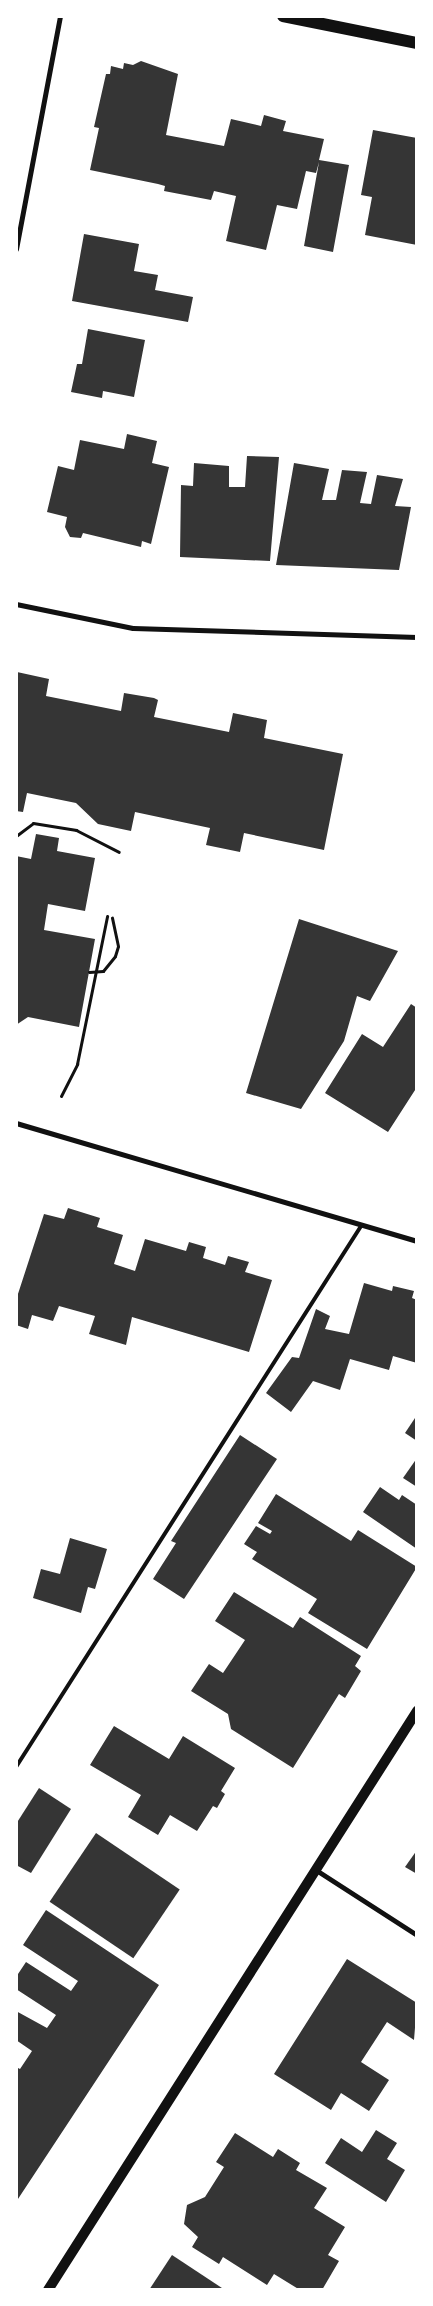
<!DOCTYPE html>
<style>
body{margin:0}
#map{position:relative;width:433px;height:2306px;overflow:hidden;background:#fff;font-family:"PT Sans",sans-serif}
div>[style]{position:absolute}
.building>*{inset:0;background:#353535;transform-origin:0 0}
.path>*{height:3px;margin:-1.5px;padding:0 1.5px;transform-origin:1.5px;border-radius:1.5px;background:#111}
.service>*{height:4px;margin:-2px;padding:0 2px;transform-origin:2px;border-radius:2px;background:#111}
.minor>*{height:5px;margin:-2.5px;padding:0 2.5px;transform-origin:2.5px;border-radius:2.5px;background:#111}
.secondary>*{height:10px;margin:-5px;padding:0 5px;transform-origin:5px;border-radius:5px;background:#111}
.primary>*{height:12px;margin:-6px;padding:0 6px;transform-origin:6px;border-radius:6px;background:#111}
span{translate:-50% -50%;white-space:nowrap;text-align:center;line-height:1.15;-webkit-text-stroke:4px #fff;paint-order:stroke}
.frame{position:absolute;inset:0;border:18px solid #fff;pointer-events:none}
</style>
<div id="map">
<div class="building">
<div style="clip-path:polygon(141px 61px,178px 74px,166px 135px,224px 146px,231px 119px,261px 126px,264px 115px,286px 121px,283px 131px,324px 139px,319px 160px,349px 165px,333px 252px,304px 246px,319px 162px,316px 173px,306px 171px,297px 209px,277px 205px,266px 250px,226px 241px,236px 196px,214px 191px,211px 200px,164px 191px,165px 186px,158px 184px,90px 170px,99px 128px,94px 127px,106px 74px,110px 74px,111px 66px,123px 69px,124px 63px,133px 65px)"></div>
<div style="clip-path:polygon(373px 130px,417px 138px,417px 245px,365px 235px,372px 197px,361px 195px)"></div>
<div style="clip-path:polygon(84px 234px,139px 244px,134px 271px,158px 275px,155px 290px,193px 297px,188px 322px,72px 301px)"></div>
<div style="clip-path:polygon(88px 329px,145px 340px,134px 397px,103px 391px,102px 398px,71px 392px,77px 364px,82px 364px)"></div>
<div style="clip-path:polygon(127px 434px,157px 441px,152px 463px,169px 467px,151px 544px,142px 541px,141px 547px,83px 533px,81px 538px,70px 537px,65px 527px,67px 517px,47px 512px,58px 466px,74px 470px,80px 440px,124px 449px)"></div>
<div style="clip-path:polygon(247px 456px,279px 457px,270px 561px,180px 557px,181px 485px,193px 486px,194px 463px,229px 466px,229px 487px,245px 487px)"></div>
<div style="clip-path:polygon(294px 463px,329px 469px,322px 500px,336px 500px,342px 470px,367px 472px,360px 503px,371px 504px,377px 475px,403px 479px,395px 506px,411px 507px,399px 570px,276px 565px)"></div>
<div style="clip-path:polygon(17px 672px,49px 679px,46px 696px,121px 711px,124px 693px,154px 698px,158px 700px,154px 717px,229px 732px,233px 713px,267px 720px,264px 738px,343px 754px,324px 850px,244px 833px,240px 852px,206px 845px,210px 828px,135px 812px,131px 831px,98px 824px,76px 803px,27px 793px,23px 812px,16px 811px)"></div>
<div style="clip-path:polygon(36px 834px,59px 838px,57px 851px,95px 858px,85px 911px,48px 904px,44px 930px,95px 939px,79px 1027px,28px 1017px,16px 1025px,16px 856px,31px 859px)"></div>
<div style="clip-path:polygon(299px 919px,398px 951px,370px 1001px,357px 996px,344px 1041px,301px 1109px,246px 1093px)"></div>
<div style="clip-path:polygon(411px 1004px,417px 1008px,417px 1087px,388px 1132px,325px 1093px,362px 1034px,383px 1047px)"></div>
<div style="clip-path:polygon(68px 1208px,100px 1218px,97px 1227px,123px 1235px,114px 1264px,135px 1271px,145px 1239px,186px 1251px,189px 1242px,206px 1247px,203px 1258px,225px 1265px,228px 1256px,249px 1262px,245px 1272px,272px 1280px,249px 1352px,132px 1317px,126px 1345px,89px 1334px,95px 1316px,59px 1306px,53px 1321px,32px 1315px,28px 1329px,16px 1325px,16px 1300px,44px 1214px,64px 1219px)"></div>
<div style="clip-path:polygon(364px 1283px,392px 1291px,393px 1286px,414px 1291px,412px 1298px,417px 1300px,417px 1363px,393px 1356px,389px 1370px,350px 1359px,340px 1390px,313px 1381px,291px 1412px,266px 1393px,292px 1357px,299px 1358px,316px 1309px,330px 1316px,325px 1329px,349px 1334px)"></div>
<div style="clip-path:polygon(417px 1415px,417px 1441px,405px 1433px)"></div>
<div style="clip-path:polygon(240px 1435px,277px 1459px,184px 1599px,153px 1579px,176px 1543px,171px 1541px)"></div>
<div style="clip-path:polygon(417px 1458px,417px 1487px,403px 1478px)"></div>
<div style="clip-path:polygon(380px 1487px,399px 1500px,402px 1495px,417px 1505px,417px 1549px,363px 1512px)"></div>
<div style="clip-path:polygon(276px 1494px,351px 1541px,358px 1530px,417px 1567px,367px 1649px,308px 1613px,317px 1599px,252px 1559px,257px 1552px,244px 1544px,256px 1526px,270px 1534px,272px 1531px,258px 1523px)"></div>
<div style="clip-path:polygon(70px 1538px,107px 1549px,95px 1589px,88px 1587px,81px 1613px,33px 1598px,41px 1569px,60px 1574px)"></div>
<div style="clip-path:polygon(234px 1592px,293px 1628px,300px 1617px,361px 1656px,355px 1666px,361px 1671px,345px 1698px,339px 1694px,293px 1768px,231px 1729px,228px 1714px,191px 1691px,209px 1664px,223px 1673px,245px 1640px,215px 1621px)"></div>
<div style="clip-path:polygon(114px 1726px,169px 1759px,183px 1736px,235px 1768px,221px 1791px,225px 1794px,217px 1808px,213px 1806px,197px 1831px,170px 1815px,158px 1835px,128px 1817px,141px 1795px,90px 1765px)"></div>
<div style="clip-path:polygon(39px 1788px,71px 1809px,31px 1873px,16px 1865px,16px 1824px)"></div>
<div style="left:96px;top:1833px;width:101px;height:83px;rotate:34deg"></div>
<div style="clip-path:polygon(417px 1850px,417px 1874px,405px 1867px)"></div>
<div style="clip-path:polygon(46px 1910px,159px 1985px,16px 2202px,16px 2067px,20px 2069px,32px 2051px,16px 2040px,16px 2011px,47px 2028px,56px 2015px,16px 1989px,16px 1977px,26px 1962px,71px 1991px,78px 1981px,23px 1945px)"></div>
<div style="clip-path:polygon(347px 1959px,417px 2003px,414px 2040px,387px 2022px,361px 2062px,389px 2080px,369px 2111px,341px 2093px,331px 2110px,274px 2074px)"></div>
<div style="clip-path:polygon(376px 2130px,397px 2143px,387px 2159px,405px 2170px,386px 2202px,325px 2163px,341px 2138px,362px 2152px)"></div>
<div style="clip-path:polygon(235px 2133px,273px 2157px,278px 2149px,300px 2163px,296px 2170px,327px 2188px,314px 2208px,345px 2227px,328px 2255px,339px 2261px,322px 2290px,300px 2290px,274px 2274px,267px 2285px,223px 2257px,219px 2264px,192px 2247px,198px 2237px,184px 2224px,187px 2205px,205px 2197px,224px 2167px,216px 2162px)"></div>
<div style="clip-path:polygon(172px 2255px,225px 2290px,149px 2290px)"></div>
</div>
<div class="path">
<div style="left:16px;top:836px;width:21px;rotate:-37deg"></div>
<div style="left:33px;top:823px;width:44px;rotate:9.2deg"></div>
<div style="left:76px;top:830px;width:48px;rotate:27.1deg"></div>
<div style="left:89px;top:972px;width:14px;rotate:-4deg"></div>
<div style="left:103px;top:971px;width:19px;rotate:-51deg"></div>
<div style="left:115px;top:956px;width:10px;rotate:-73deg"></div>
<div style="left:118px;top:946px;width:29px;rotate:-102deg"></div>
<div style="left:61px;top:1096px;width:36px;rotate:-63deg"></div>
<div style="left:77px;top:1064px;width:151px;rotate:-78.5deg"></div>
</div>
<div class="service">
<div style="left:16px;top:1767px;width:642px;rotate:-57.47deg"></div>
</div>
<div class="minor">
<div style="left:16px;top:249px;width:237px;rotate:-79.3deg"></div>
<div style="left:16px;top:604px;width:119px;rotate:11.6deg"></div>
<div style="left:133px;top:628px;width:284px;rotate:1.8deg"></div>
<div style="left:16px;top:1123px;width:418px;rotate:16.4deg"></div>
<div style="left:316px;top:1870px;width:120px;rotate:32.8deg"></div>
</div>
<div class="secondary">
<div style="left:48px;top:2290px;width:687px;rotate:-57.49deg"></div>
</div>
<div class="primary">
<div style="left:283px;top:16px;width:137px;rotate:11.4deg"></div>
</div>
<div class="frame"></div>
</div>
